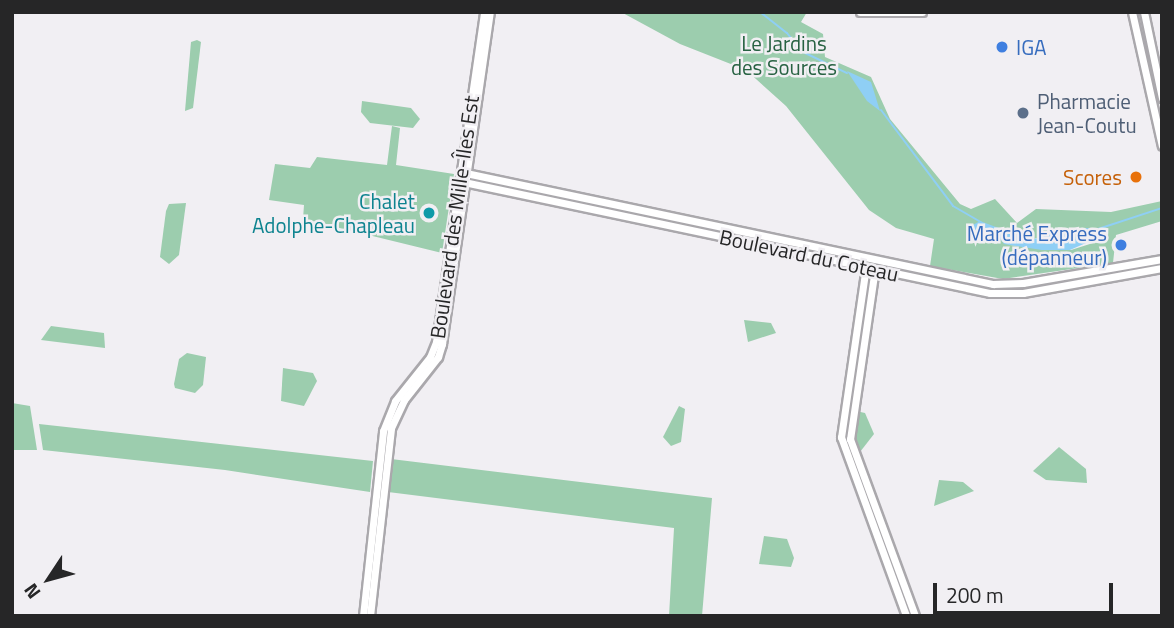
<!DOCTYPE html>
<meta charset="utf-8">
<style>
body{margin:0}
#map{position:relative;width:1174px;height:628px;overflow:hidden;background:#f1eff3;font-family:"Titillium Web",sans-serif}
div>[style]{position:absolute}
.green>*{inset:0;background:#9ccdae}
.water>*{inset:0;background:#8fcff5}
.stream>*{height:2px;margin:-1px;padding:0 1px;transform-origin:1px;border-radius:1px;background:#8fcff5}
.roads{filter:drop-shadow(2px 0 #aaa8ac) drop-shadow(-2px 0 #aaa8ac) drop-shadow(0 2px #aaa8ac) drop-shadow(0 -2px #aaa8ac)}
.minor>*{height:7px;margin:-3.5px;padding:0 3.5px;transform-origin:3.5px;border-radius:3.5px;background:#fff}
.dots>*{width:19px;height:19px;translate:-50% -50%;box-sizing:border-box;border:4px solid #f1eff3;border-radius:50%}
span{translate:-50% -50%;white-space:nowrap;text-align:center;line-height:1.15;-webkit-text-stroke:5px #f1eff3;paint-order:stroke}
.park-label{font-size:21px;color:#276242}
.shop-label{font-size:21px;color:#366cbe}
.left{translate:0 -50%;text-align:left}
.right{translate:-100% -50%;text-align:right}
.service-label{font-size:21px;color:#4e5e75}
.food-label{font-size:21px;color:#c56008}
.culture-label{font-size:21px;color:#0d838f}
.street-label{font-size:21px;color:#262627}
.frame{position:absolute;inset:0;border:14px solid #262627;pointer-events:none}
.north{position:absolute;left:14px;top:544px;width:70px;height:70px;-webkit-text-stroke:5px #f1eff3;paint-order:stroke;rotate:234deg;font-size:19px;font-weight:700;line-height:28px;text-align:center;color:#262627}
.north::after{content:'';display:block;margin:auto;width:24px;height:32px;background:#262627;clip-path:polygon(50% 0,100% 100%,50% 72%,0 100%)}
.scale{position:absolute;left:933px;top:583px;width:180px;height:32px;box-sizing:border-box;border:4px solid #262627;border-top:0;padding-left:9px;font-size:21px;line-height:24px;white-space:nowrap;color:#262627;-webkit-text-stroke:5px #f1eff3;paint-order:stroke}
</style>
<div id="map">
<div class="green">
<div style="clip-path:polygon(evenodd,621px 12px,807px 12px,801px 22px,823px 34px,825px 57px,871px 77px,890px 119px,960px 204px,971px 209px,995px 199px,1017px 223px,1036px 209px,1111px 212px,1162px 201px,1162px 221px,1116px 235px,1113px 263px,1003px 279px,930px 266px,934px 239px,896px 228px,869px 210px,786px 106px,746px 70px,680px 44px,621px 12px,992px 232px,1031px 240px,1054px 232px,1093px 243px,1071px 250px,1010px 245px,992px 232px)"></div>
<div style="clip-path:polygon(197px 40px,201px 42px,193px 108px,185px 111px,191px 42px)"></div>
<div style="clip-path:polygon(362px 101px,411px 108px,420px 119px,413px 128px,370px 123px,361px 112px)"></div>
<div style="clip-path:polygon(392px 126px,400px 128px,396px 165px,454px 174px,442px 253px,303px 219px,304px 205px,269px 200px,275px 164px,310px 168px,317px 157px,387px 165px)"></div>
<div style="clip-path:polygon(186px 203px,179px 255px,169px 264px,160px 257px,166px 211px,169px 204px)"></div>
<div style="clip-path:polygon(744px 320px,771px 323px,776px 333px,748px 342px)"></div>
<div style="clip-path:polygon(51px 326px,104px 333px,105px 348px,41px 340px)"></div>
<div style="clip-path:polygon(187px 353px,206px 357px,203px 385px,195px 393px,175px 388px,174px 384px,179px 359px)"></div>
<div style="clip-path:polygon(283px 368px,313px 373px,317px 381px,304px 406px,281px 401px)"></div>
<div style="clip-path:polygon(12px 403px,30px 406px,37px 450px,12px 450px)"></div>
<div style="clip-path:polygon(679px 406px,685px 409px,681px 442px,671px 446px,663px 437px)"></div>
<div style="clip-path:polygon(856px 411px,865px 413px,874px 434px,860px 452px,853px 439px)"></div>
<div style="clip-path:polygon(39px 424px,373px 461px,370px 492px,225px 470px,43px 450px)"></div>
<div style="clip-path:polygon(1059px 447px,1086px 469px,1087px 483px,1046px 480px,1033px 471px)"></div>
<div style="clip-path:polygon(391px 459px,712px 498px,702px 616px,669px 616px,674px 528px,388px 492px)"></div>
<div style="clip-path:polygon(939px 480px,963px 482px,974px 491px,934px 506px)"></div>
<div style="clip-path:polygon(764px 536px,787px 539px,794px 558px,791px 567px,759px 564px)"></div>
</div>
<div class="water">
<div style="clip-path:polygon(847px 71px,871px 82px,880px 111px,867px 101px)"></div>
<div style="clip-path:polygon(980px 221px,1031px 240px,1066px 229px,1089px 228px,1095px 239px,1070px 250px,1042px 250px,1004px 244px,996px 233px,980px 237px,971px 226px)"></div>
</div>
<div class="stream">
<div style="left:760px;top:12px;width:34px;rotate:38deg"></div>
<div style="left:787px;top:33px;width:23px;rotate:52deg"></div>
<div style="left:801px;top:51px;width:51px;rotate:25.6deg"></div>
<div style="left:881px;top:110px;width:120px;rotate:53.1deg"></div>
<div style="left:953px;top:206px;width:32px;rotate:30deg"></div>
<div style="left:1092px;top:231px;width:74px;rotate:-18.2deg"></div>
</div>
<div class="roads">
<div class="minor">
<div style="left:860px;top:12px;width:62px"></div>
<div style="left:1132px;top:12px;width:137px;rotate:77.4deg"></div>
<div style="left:1144px;top:12px;width:88px;rotate:78.2deg"></div>
<div style="left:461px;top:172px;width:544px;rotate:11.89deg"></div>
<div style="left:993px;top:284px;width:30px;rotate:-2deg"></div>
<div style="left:1023px;top:283px;width:141px;rotate:-9.8deg"></div>
<div style="left:459px;top:181px;width:543px;rotate:11.91deg"></div>
<div style="left:990px;top:293px;width:33px"></div>
<div style="left:1023px;top:293px;width:141px;rotate:-10.2deg"></div>
<div style="left:866px;top:266px;width:173px;rotate:98.3deg"></div>
<div style="left:841px;top:437px;width:190px;rotate:70deg"></div>
<div style="left:875px;top:268px;width:173px;rotate:98.3deg"></div>
<div style="left:850px;top:439px;width:189px;rotate:69.8deg"></div>
<div style="left:363px;top:616px;width:186px;rotate:-83.8deg"></div>
<div style="left:383px;top:431px;width:32px;rotate:-68deg"></div>
<div style="left:395px;top:401px;width:56px;rotate:-51.5deg"></div>
<div style="left:430px;top:357px;width:16px;rotate:-68deg"></div>
<div style="left:436px;top:342px;width:333px;rotate:-81.7deg"></div>
<div style="left:370px;top:616px;width:189px;rotate:-83.6deg"></div>
<div style="left:391px;top:428px;width:31px;rotate:-65deg"></div>
<div style="left:404px;top:400px;width:55px;rotate:-51.7deg"></div>
<div style="left:438px;top:357px;width:14px;rotate:-73deg"></div>
<div style="left:442px;top:344px;width:335px;rotate:-81.8deg"></div>
</div>
</div>
<div class="dots">
<div style="left:1002px;top:47px;background:#3f7fe0"></div>
<div style="left:1023px;top:113px;background:#5c6f8a"></div>
<div style="left:1136px;top:177px;background:#e8710a"></div>
<div style="left:429px;top:213px;background:#0f9aa8"></div>
<div style="left:1121px;top:245px;background:#3f7fe0"></div>
</div>
<div class="park-label">
<span style="left:784px;top:55px">Le Jardins<br>des Sources</span>
</div>
<div class="shop-label">
<span class="left" style="left:1016px;top:47px">IGA</span>
<span class="right" style="left:1107px;top:245px">Marché Express<br>(dépanneur)</span>
</div>
<div class="service-label">
<span class="left" style="left:1037px;top:113px">Pharmacie<br>Jean-Coutu</span>
</div>
<div class="food-label">
<span class="right" style="left:1122px;top:177px">Scores</span>
</div>
<div class="culture-label">
<span class="right" style="left:415px;top:213px">Chalet<br>Adolphe-Chapleau</span>
</div>
<div class="street-label">
<span style="left:454px;top:217px;rotate:-82deg">Boulevard des Mille-Îles Est</span>
<span style="left:809px;top:255px;rotate:12deg">Boulevard du Coteau</span>
</div>
<div class="frame"></div>
<div class="north">N</div>
<div class="scale">200 m</div>
</div>
